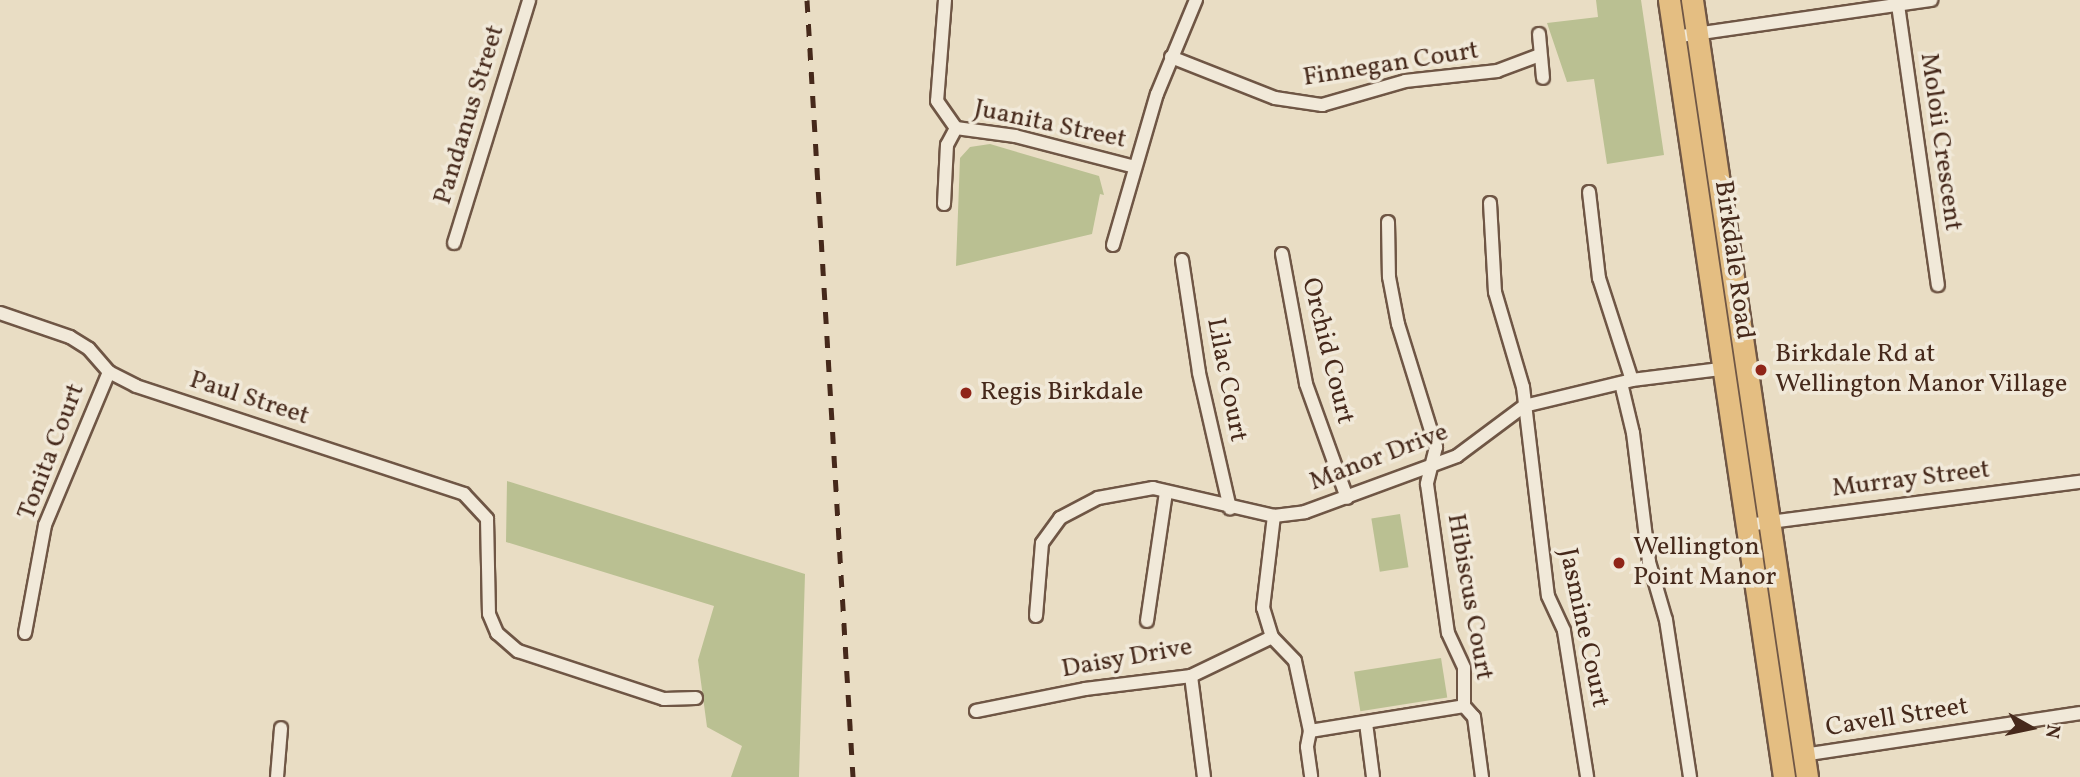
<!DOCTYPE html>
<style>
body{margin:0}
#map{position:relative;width:2080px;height:777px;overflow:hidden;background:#e9ddc4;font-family:Vollkorn,serif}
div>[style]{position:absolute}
.green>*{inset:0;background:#bac092;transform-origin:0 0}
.roads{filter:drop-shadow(2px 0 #6f5645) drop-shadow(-2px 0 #6f5645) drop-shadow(0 2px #6f5645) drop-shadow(0 -2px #6f5645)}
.street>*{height:12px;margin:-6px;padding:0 6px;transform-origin:6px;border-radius:6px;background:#f1e9d9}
.primary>*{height:21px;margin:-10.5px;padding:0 10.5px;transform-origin:10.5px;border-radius:10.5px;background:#e4be82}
.rail>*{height:5px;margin-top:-2.5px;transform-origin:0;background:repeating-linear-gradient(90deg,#46291b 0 12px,transparent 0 24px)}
.dots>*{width:19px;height:19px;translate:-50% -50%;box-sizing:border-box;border:4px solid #f1e9d9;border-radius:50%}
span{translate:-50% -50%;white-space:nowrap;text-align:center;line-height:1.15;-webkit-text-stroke:7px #f1e9d9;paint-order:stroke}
.street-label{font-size:26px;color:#46291b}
.poi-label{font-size:26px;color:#46291b}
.left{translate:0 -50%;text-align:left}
.north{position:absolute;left:1996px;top:693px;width:70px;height:70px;-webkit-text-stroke:5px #f1e9d9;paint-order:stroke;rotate:99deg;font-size:19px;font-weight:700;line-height:28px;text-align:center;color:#46291b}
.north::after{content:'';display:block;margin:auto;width:24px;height:32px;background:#46291b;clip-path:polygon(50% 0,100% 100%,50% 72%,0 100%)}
</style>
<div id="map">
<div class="green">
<div style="clip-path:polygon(1596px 0,1641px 0,1664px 155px,1607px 164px,1594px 79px,1567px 82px,1547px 23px,1598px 17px)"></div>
<div style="clip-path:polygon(990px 144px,1099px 176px,1104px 195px,1100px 194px,1092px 234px,956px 266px,960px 158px,970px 147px)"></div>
<div style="clip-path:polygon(507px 481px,805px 574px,799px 777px,731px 777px,742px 746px,707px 727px,698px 660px,714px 606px,506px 542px)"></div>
<div style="left:1400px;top:514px;width:54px;height:29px;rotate:81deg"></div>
<div style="left:1441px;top:658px;width:40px;height:88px;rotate:81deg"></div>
</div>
<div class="roads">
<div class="street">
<div style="left:945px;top:0;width:101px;rotate:94.5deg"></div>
<div style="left:937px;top:101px;width:33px;rotate:55deg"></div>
<div style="left:956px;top:128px;width:60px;rotate:7.7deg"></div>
<div style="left:1015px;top:136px;width:124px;rotate:14.5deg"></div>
<div style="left:1898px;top:5px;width:283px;rotate:81.9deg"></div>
<div style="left:1539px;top:34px;width:44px;rotate:84.8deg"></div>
<div style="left:1674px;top:37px;width:260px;rotate:-8.2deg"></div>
<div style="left:1171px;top:57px;width:112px;rotate:21.5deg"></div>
<div style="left:1275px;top:98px;width:48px;rotate:8.5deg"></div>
<div style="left:1322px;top:105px;width:86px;rotate:-16.1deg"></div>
<div style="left:1405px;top:81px;width:93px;rotate:-6.2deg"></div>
<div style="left:1497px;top:71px;width:46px;rotate:-20.4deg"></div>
<div style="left:1589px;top:192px;width:87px;rotate:83.4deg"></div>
<div style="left:1599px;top:278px;width:107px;rotate:72.1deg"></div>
<div style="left:1490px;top:203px;width:89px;rotate:86.8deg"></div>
<div style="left:1495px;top:292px;width:99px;rotate:73.6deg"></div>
<div style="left:1523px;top:387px;width:210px;rotate:83.2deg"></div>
<div style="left:1548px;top:596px;width:38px;rotate:65deg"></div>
<div style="left:1564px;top:631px;width:148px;rotate:81deg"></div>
<div style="left:944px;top:204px;width:59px;rotate:-87.1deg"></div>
<div style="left:947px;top:145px;width:19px;rotate:-62deg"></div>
<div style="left:1388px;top:222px;width:55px;rotate:89deg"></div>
<div style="left:1389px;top:277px;width:48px;rotate:79.2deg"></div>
<div style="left:1398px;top:324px;width:129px;rotate:72.8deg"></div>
<div style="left:1436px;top:447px;width:38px;rotate:104deg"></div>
<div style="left:1427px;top:484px;width:150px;rotate:82deg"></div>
<div style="left:1448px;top:633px;width:38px;rotate:65deg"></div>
<div style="left:1464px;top:668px;width:38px;rotate:90deg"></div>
<div style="left:1464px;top:706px;width:15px;rotate:48deg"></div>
<div style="left:1474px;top:717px;width:61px;rotate:82.4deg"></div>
<div style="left:454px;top:243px;width:254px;rotate:-72.8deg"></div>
<div style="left:1113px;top:245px;width:157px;rotate:-73.8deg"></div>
<div style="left:1157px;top:94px;width:102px;rotate:-67.5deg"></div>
<div style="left:1282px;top:254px;width:132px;rotate:79.5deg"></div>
<div style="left:1306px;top:384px;width:121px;rotate:70.2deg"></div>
<div style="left:1182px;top:260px;width:114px;rotate:81.4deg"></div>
<div style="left:1199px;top:373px;width:139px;rotate:77.1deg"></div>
<div style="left:0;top:313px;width:74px;rotate:18.9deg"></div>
<div style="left:70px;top:337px;width:22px;rotate:32deg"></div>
<div style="left:89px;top:349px;width:30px;rotate:49deg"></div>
<div style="left:109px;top:372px;width:30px;rotate:27deg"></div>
<div style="left:136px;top:386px;width:345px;rotate:18.2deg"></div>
<div style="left:464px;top:494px;width:34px;rotate:47deg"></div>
<div style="left:487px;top:519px;width:95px;rotate:88.8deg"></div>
<div style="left:489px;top:614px;width:21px;rotate:67deg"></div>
<div style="left:497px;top:633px;width:28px;rotate:41deg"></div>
<div style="left:518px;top:651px;width:154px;rotate:18.2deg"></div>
<div style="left:664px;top:699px;width:32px;rotate:-2deg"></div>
<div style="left:1621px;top:383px;width:51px;rotate:76.5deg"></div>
<div style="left:1633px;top:433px;width:130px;rotate:82.9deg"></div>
<div style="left:1649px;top:562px;width:60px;rotate:73.7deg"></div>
<div style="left:1666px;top:620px;width:159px;rotate:81.3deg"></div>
<div style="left:1747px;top:525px;width:336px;rotate:-7.4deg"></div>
<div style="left:1036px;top:616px;width:73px;rotate:-85.3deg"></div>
<div style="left:1042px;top:543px;width:31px;rotate:-54deg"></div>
<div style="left:1060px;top:518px;width:43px;rotate:-27.8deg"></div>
<div style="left:1098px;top:498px;width:56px;rotate:-10.3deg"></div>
<div style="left:1153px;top:488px;width:124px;rotate:13deg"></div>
<div style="left:1274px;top:516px;width:31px;rotate:-7deg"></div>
<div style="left:1305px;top:512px;width:162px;rotate:-20.2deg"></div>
<div style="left:1457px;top:456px;width:84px;rotate:-36.7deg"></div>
<div style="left:1524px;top:406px;width:111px;rotate:-13.5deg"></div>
<div style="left:1632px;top:380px;width:89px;rotate:-7.1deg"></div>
<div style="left:1147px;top:621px;width:129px;rotate:-81.6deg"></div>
<div style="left:25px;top:633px;width:110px;rotate:-79.5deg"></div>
<div style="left:45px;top:525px;width:166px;rotate:-67.3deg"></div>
<div style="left:1272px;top:637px;width:30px;rotate:-107deg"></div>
<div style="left:1263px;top:608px;width:93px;rotate:-83.2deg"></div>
<div style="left:1191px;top:676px;width:102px;rotate:82.7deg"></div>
<div style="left:976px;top:711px;width:111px;rotate:-11.4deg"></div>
<div style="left:1085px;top:689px;width:107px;rotate:-7deg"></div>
<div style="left:1191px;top:676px;width:90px;rotate:-25.7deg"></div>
<div style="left:1272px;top:637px;width:33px;rotate:46deg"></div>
<div style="left:1295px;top:661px;width:72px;rotate:77.9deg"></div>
<div style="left:1310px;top:731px;width:156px;rotate:-9.2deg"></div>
<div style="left:1366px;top:723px;width:54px;rotate:82.6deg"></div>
<div style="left:1310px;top:731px;width:16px;rotate:101deg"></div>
<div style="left:1307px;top:747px;width:30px;rotate:82deg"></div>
<div style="left:1803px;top:755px;width:280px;rotate:-8.6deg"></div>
<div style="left:277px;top:777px;width:49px;rotate:-85.3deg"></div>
</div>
<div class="primary">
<div style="left:1669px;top:0;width:785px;rotate:81.58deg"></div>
<div style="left:1692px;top:0;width:785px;rotate:81.58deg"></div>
</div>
</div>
<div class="rail">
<div style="left:807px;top:0;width:778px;rotate:86.61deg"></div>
</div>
<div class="dots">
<div style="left:1761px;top:370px;background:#8f2418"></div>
<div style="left:966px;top:393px;background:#8f2418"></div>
<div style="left:1619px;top:563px;background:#8f2418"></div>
</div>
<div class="street-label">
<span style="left:1391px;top:65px;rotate:-9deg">Finnegan Court</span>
<span style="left:470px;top:115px;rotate:-73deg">Pandanus Street</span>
<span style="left:1050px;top:125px;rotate:12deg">Juanita Street</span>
<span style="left:1940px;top:142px;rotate:82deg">Moloii Crescent</span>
<span style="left:1733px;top:260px;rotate:82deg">Birkdale Road</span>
<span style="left:1327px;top:351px;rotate:76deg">Orchid Court</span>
<span style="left:1226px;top:380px;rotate:79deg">Lilac Court</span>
<span style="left:249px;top:399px;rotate:18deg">Paul Street</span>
<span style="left:52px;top:452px;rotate:-69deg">Tonita Court</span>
<span style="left:1379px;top:458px;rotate:-21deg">Manor Drive</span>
<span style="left:1911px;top:480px;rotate:-7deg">Murray Street</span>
<span style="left:1469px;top:597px;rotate:80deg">Hibiscus Court</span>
<span style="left:1583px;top:628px;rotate:78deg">Jasmine Court</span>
<span style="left:1127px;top:659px;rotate:-10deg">Daisy Drive</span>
<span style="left:1897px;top:718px;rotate:-9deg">Cavell Street</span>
</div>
<div class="poi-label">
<span class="left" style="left:1775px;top:370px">Birkdale Rd at<br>Wellington Manor Village</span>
<span class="left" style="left:980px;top:393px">Regis Birkdale</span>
<span class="left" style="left:1633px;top:563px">Wellington<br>Point Manor</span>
</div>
<div class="north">N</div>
</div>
